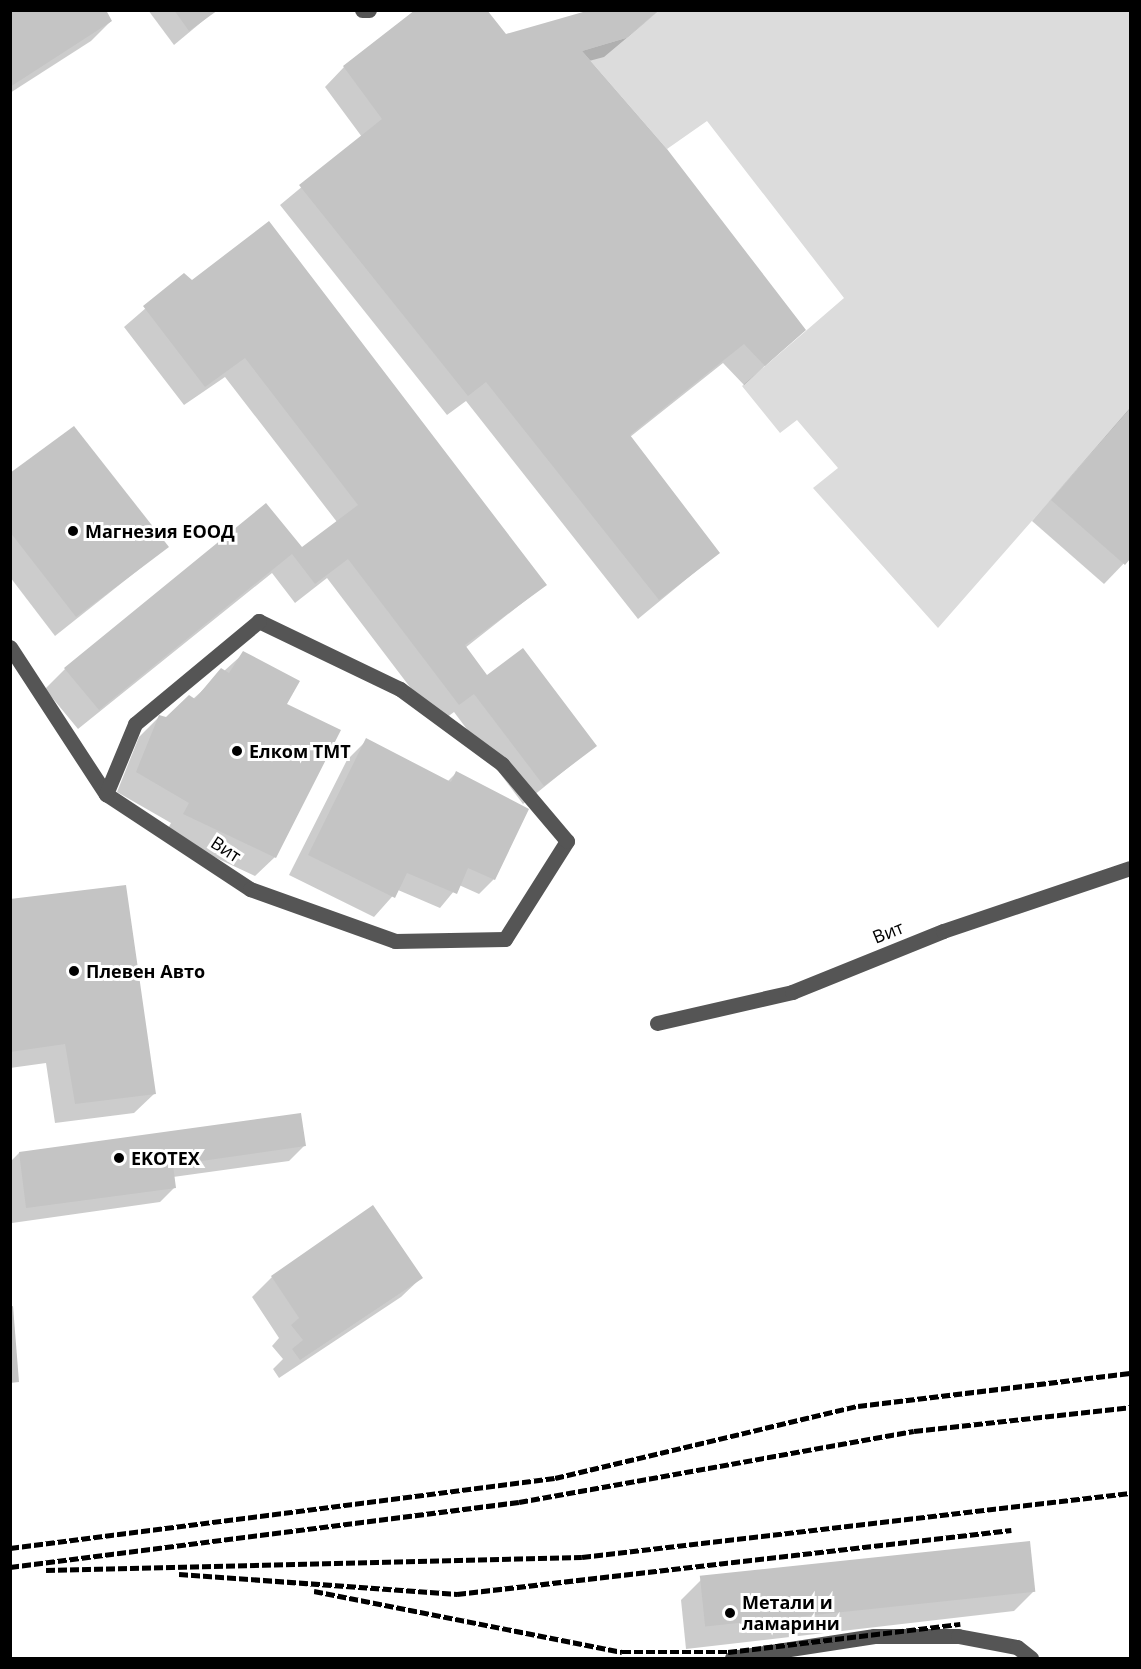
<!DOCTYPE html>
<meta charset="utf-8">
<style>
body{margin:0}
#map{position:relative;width:1141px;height:1669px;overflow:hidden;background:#fff;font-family:"Open Sans",sans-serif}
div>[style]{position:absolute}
.green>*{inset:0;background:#dcdcdc}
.shadow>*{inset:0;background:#0003}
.building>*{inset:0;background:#c4c4c4;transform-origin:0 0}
.minor>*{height:15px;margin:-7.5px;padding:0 7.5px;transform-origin:7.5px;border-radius:7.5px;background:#555}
.rail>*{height:4.5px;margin-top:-2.25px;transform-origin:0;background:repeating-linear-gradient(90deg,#000 0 9px,transparent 0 12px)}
.dots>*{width:16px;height:16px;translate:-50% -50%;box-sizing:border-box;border:3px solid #fff;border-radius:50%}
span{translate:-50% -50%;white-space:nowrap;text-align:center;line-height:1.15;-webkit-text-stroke:6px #fff;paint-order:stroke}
.poi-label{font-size:18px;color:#000;font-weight:700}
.left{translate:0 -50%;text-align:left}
.street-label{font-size:18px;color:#000}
.frame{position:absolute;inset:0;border:12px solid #000;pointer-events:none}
</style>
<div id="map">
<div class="green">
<div style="clip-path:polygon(659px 11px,1130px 11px,1130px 409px,938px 628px,813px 488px,838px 468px,797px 420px,780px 433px,742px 386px,844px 298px,707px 121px,667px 149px,582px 51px,626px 38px)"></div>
</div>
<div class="shadow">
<div style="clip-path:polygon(10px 10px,111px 21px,91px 41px,10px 93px)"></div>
<div style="clip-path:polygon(148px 10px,216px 10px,174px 45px)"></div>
<div style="clip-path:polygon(596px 10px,660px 10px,604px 57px,589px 61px,804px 330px,744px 385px,723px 363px,630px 437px,718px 553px,638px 619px,466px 401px,447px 415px,280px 205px,362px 137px,325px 87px,344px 67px,506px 36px)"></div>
<div style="clip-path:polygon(184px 275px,545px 585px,465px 648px,487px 677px,595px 746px,523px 804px,454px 712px,438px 724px,327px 578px,295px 603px,272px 573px,78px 729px,45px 689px,65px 669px,301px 549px,337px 522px,225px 377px,184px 405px,124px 327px)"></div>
<div style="clip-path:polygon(1130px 408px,1130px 557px,1104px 584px,1032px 521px)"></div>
<div style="clip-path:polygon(10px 475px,167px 547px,55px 636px,10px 577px)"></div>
<div style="clip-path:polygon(244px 653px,285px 704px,275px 857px,255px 876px,165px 834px,171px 823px,117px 792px,139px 737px,159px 717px,166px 719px,193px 699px)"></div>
<div style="clip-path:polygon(367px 740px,447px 782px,456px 773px,494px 879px,479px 894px,459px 885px,440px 908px,398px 890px,374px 917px,289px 875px,347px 760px)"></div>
<div style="clip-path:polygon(10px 901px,154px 1094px,134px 1113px,55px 1123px,46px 1063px,10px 1068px)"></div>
<div style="clip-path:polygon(304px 1146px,289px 1161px,173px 1177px,175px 1187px,160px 1202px,12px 1223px,10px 1162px,19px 1153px)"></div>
<div style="clip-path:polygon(272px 1277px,421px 1278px,401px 1297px,279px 1378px,273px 1369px,283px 1359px,272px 1346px,279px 1338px,252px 1297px)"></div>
<div style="clip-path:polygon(701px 1580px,1034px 1591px,1014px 1611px,686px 1649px,681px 1600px)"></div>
</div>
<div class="building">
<div style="clip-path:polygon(10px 10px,106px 10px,112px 21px,10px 87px)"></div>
<div style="clip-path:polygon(174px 10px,218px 10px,189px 31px)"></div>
<div style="clip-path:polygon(415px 10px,487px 10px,506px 34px,590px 10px,659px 10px,626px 38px,582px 51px,667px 149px,806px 330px,765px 366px,744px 344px,630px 435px,720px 553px,659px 600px,486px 382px,468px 396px,299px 185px,382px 119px,343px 66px)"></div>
<div style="clip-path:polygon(269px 221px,547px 585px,465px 645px,487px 675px,523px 648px,597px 746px,544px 786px,474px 694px,459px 705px,348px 559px,315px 584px,292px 554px,99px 710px,64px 668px,266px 503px,302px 547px,358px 505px,245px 358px,205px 387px,143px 306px,184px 273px,192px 280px)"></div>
<div style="clip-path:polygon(1130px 409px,1130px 559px,1125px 565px,1051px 500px)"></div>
<div style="clip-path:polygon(74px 426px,169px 547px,76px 617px,10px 532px,10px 473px)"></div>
<div style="clip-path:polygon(243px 651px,300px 681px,287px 704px,341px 730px,276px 858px,183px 814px,189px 803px,136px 772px,159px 715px,166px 717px,189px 695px,195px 699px,221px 668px,229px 673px)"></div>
<div style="clip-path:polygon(366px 738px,451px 782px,456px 771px,529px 809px,495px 880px,468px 868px,457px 894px,407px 873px,395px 898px,308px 855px)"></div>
<div style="clip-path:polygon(126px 885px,156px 1094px,75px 1104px,65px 1044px,10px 1052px,10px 899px)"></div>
<div style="clip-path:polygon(301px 1113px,306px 1146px,173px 1165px,176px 1188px,26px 1208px,19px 1152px)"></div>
<div style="clip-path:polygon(373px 1205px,423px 1278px,300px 1360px,292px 1349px,303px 1340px,291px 1325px,299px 1318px,271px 1276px)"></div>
<div style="clip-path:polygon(13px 1306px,19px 1382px,10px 1383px,10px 1307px)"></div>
<div style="left:1030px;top:1541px;width:51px;height:332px;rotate:84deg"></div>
</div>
<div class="minor">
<div style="left:362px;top:10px;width:7px"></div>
<div style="left:10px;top:647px;width:176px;rotate:56.9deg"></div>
<div style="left:106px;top:794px;width:173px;rotate:33.4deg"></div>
<div style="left:250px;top:889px;width:154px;rotate:19.7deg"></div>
<div style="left:395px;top:941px;width:110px;rotate:-1deg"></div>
<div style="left:505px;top:939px;width:116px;rotate:-57.7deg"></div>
<div style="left:567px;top:841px;width:101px;rotate:-130.2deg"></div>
<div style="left:502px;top:764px;width:127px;rotate:-143.7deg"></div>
<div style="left:400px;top:689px;width:157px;rotate:-154.3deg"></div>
<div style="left:259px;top:621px;width:161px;rotate:140.3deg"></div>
<div style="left:135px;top:724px;width:76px;rotate:112.5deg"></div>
<div style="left:657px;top:1023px;width:139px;rotate:-12.9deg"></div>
<div style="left:792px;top:992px;width:163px;rotate:-22deg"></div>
<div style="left:943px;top:931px;width:197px;rotate:-18.6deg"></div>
<div style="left:732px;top:1658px;width:144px;rotate:-8.8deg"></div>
<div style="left:874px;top:1636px;width:84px"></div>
<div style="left:958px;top:1636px;width:60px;rotate:10.6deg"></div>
<div style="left:1017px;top:1647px;width:18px;rotate:38deg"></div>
</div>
<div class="rail">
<div style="left:10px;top:1548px;width:549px;rotate:-7.32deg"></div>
<div style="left:555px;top:1478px;width:311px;rotate:-13.4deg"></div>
<div style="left:858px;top:1406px;width:274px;rotate:-6.9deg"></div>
<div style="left:10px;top:1567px;width:513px;rotate:-7.28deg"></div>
<div style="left:519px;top:1502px;width:401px;rotate:-10.2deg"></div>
<div style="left:914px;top:1431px;width:217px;rotate:-6.3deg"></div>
<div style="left:46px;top:1570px;width:536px;rotate:-1.39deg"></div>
<div style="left:582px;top:1557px;width:552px;rotate:-6.66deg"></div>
<div style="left:179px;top:1574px;width:279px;rotate:4.1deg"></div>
<div style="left:457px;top:1594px;width:558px;rotate:-6.59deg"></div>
<div style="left:314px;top:1591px;width:314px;rotate:11.2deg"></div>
<div style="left:622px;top:1652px;width:106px"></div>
<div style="left:728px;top:1652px;width:234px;rotate:-6.9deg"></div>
</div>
<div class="dots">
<div style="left:73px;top:531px;background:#000"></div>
<div style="left:237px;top:751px;background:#000"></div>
<div style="left:74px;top:971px;background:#000"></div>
<div style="left:119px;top:1158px;background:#000"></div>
<div style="left:730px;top:1613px;background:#000"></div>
</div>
<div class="poi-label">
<span class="left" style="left:85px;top:531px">Магнезия ЕООД</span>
<span class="left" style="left:249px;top:751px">Елком ТМТ</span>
<span class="left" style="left:86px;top:971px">Плевен Авто</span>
<span class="left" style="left:131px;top:1158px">EKOTEX</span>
<span class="left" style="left:742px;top:1613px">Метали и<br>ламарини</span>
</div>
<div class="street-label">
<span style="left:226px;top:849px;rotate:33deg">Вит</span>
<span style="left:888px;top:932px;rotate:-22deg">Вит</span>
</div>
<div class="frame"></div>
</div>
